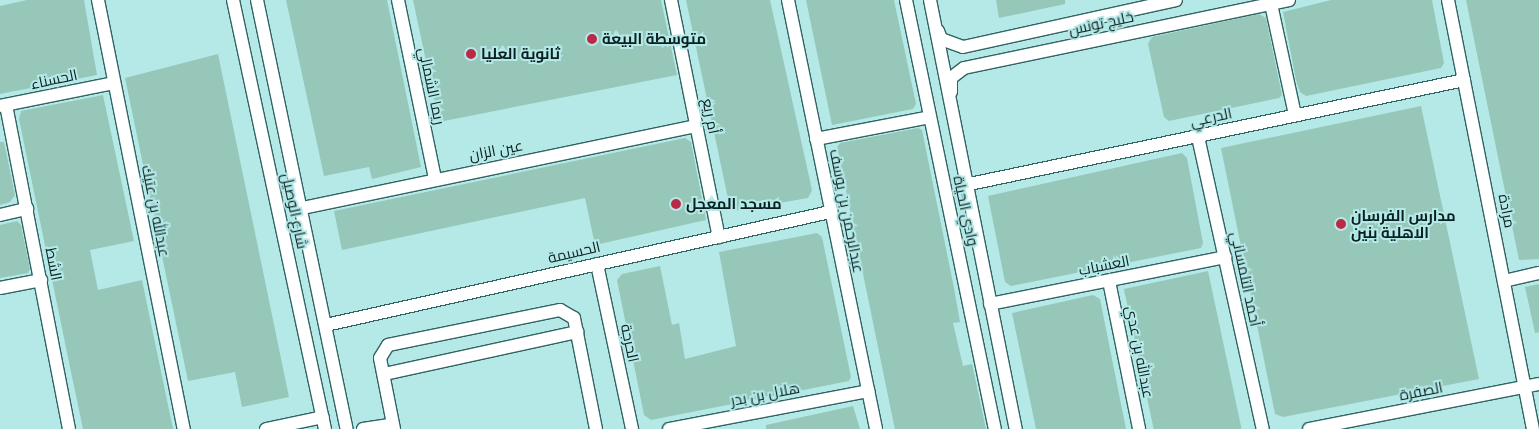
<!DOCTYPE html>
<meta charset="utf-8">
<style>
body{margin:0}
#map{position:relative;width:1539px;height:429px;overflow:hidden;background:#b4e9e8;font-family:Lato,Cairo,sans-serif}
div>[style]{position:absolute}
.building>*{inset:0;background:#97c7b9;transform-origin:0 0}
.roads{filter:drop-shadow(1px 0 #316363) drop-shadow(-1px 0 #316363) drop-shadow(0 1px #316363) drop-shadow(0 -1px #316363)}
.minor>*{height:12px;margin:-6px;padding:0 6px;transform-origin:6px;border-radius:6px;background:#fff}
.dots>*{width:14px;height:14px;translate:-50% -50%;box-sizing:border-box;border:2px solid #b4e9e8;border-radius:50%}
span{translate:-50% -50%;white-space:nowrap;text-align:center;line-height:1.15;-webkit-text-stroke:4px #b4e9e8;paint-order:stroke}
.street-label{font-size:15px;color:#0a1f1f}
.poi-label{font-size:15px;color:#0a1f1f;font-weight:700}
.left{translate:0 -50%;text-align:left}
</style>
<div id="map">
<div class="building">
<div style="clip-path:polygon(27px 0,84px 0,97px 75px,0 94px,0 6px)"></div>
<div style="clip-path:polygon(286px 0,387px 0,421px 167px,372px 179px,369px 167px,324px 176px)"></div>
<div style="clip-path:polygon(413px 0,661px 0,677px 75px,439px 122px)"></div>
<div style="clip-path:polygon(686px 0,770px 0,812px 190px,808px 198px,734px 211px,730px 208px)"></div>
<div style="clip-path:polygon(806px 0,894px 0,916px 104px,913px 109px,832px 125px)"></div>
<div style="clip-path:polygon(996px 0,1065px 0,1065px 4px,999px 18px)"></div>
<div style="clip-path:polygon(1331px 0,1432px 0,1444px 63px,1441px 68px,1306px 96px,1300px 92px,1296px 80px,1283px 12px)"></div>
<div style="clip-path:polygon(1466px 0,1539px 0,1539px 259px,1519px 260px)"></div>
<div style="clip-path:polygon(1259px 14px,1266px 18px,1282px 95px,1279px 98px,1169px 121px,1164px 117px,1148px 44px,1152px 37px)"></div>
<div style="clip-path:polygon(218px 54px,289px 397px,242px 407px,235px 372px,188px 381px,125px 78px)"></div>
<div style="clip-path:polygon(103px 95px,134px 241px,90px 250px,98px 290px,142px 280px,173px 429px,83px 429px,71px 372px,19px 119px,21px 111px)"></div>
<div style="clip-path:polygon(1421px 106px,1479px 379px,1283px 417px,1275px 414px,1221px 148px)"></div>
<div style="clip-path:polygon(918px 128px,922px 130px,954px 288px,960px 322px,953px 323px,963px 366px,972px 364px,986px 429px,895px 429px,894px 425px,837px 147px,840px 143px)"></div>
<div style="clip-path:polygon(685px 138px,691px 142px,706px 220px,595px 245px,585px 198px,342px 250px,334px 211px)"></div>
<div style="clip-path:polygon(0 142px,4px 142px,15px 195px,10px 202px,0 205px)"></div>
<div style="clip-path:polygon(1182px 153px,1187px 158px,1203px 243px,1201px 248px,1011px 286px,1005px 282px,988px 196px)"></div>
<div style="clip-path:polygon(17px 221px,21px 225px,30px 269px,28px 273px,0 278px,0 225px)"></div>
<div style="clip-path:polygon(817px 233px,822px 237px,851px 377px,849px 381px,651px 420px,644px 415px,617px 280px,622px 274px,660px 266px,672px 325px,679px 323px,685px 359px,736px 346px,719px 252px)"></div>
<div style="left:1208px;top:271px;width:161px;height:86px;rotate:78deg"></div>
<div style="clip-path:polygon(1539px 284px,1539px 332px,1535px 333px,1525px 287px)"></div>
<div style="clip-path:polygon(1093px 295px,1100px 299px,1126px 429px,1036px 429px,1012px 313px)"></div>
<div style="clip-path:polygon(853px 406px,860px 429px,766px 429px,766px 425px)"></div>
</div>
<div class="roads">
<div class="minor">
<div style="left:98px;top:0;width:438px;rotate:78.7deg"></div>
<div style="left:233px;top:0;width:439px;rotate:77.9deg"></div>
<div style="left:257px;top:0;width:438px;rotate:78.2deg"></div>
<div style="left:398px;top:0;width:183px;rotate:78.3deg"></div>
<div style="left:671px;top:0;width:242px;rotate:78.6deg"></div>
<div style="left:788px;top:0;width:438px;rotate:78.4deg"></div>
<div style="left:906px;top:0;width:438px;rotate:78.3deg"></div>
<div style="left:930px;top:0;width:438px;rotate:78.7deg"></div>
<div style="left:1448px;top:0;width:437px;rotate:78.8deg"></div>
<div style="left:1271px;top:4px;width:114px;rotate:77.8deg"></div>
<div style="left:938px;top:31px;width:9px;rotate:69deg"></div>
<div style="left:941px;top:39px;width:23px;rotate:20deg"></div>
<div style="left:963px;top:47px;width:218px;rotate:-12.4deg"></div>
<div style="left:951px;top:92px;width:14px;rotate:-90deg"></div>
<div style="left:951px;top:78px;width:16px;rotate:-38deg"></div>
<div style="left:964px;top:68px;width:332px;rotate:-11.8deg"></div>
<div style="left:6px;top:105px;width:330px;rotate:79deg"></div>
<div style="left:0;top:106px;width:116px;rotate:-11.4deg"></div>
<div style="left:1198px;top:137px;width:299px;rotate:77.5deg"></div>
<div style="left:816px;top:139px;width:116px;rotate:-10.9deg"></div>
<div style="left:965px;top:185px;width:510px;rotate:-11.88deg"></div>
<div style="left:303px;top:208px;width:401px;rotate:-11.8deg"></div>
<div style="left:0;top:215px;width:28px;rotate:-13deg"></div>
<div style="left:597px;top:264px;width:169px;rotate:78deg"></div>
<div style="left:1109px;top:281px;width:151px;rotate:78.5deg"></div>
<div style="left:1504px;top:281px;width:36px;rotate:-13deg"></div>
<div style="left:0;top:288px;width:42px;rotate:-11deg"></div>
<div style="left:990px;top:304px;width:240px;rotate:-11.3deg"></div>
<div style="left:326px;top:325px;width:517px;rotate:-12.64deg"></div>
<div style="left:384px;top:374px;width:198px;rotate:-12.3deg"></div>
<div style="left:266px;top:429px;width:58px;rotate:-11.9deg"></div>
<div style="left:363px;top:429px;width:30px;rotate:-9deg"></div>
<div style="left:394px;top:429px;width:72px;rotate:-101.2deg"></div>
<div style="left:380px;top:358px;width:15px;rotate:-58deg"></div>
<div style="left:388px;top:345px;width:176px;rotate:-11.5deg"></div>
<div style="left:560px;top:310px;width:16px;rotate:30deg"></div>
<div style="left:574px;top:318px;width:113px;rotate:78.8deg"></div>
<div style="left:669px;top:429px;width:203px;rotate:-10.8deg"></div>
<div style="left:1309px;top:429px;width:234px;rotate:-11.1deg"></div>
</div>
</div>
<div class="dots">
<div style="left:592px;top:39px;background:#bb2947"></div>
<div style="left:471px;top:54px;background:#bb2947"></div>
<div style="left:676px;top:204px;background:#bb2947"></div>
<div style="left:1341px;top:224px;background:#bb2947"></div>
</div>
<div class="street-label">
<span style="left:1101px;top:23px;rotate:-12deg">خليج تونس</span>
<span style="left:54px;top:79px;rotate:-12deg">الحسناء</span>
<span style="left:432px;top:86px;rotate:78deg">ريما الشمالي</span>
<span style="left:711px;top:116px;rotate:79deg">أم ريع</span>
<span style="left:1211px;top:117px;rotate:-12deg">الدرعي</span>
<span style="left:496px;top:150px;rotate:-11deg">عين الزان</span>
<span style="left:156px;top:211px;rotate:79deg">عبدالله بن عتيك</span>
<span style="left:295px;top:211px;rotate:78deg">شارع الوصيل</span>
<span style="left:847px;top:211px;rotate:79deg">عبدالرحمن بن يوسف</span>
<span style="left:966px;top:211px;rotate:78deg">وادي الحياة</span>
<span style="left:1507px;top:211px;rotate:79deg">مرادة</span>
<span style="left:574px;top:252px;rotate:-13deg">الحسيمة</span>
<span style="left:54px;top:264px;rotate:79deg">الشط</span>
<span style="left:1104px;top:265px;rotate:-11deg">العشباب</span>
<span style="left:1246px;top:279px;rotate:78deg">أحمد التلمساني</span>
<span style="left:630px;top:343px;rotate:78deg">الحرجة</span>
<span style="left:1140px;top:352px;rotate:79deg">عبدالله بن عدي</span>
<span style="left:1421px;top:391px;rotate:-11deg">الصفرة</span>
<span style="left:765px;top:394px;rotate:-11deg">هلال بن بدر</span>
</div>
<div class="poi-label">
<span class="left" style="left:602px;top:39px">متوسطة البيعة</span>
<span class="left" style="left:481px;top:54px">ثانوية العليا</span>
<span class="left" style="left:686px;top:204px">مسجد المعجل</span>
<span class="left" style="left:1351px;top:224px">مدارس الفرسان<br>الاهلية بنين</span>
</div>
</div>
